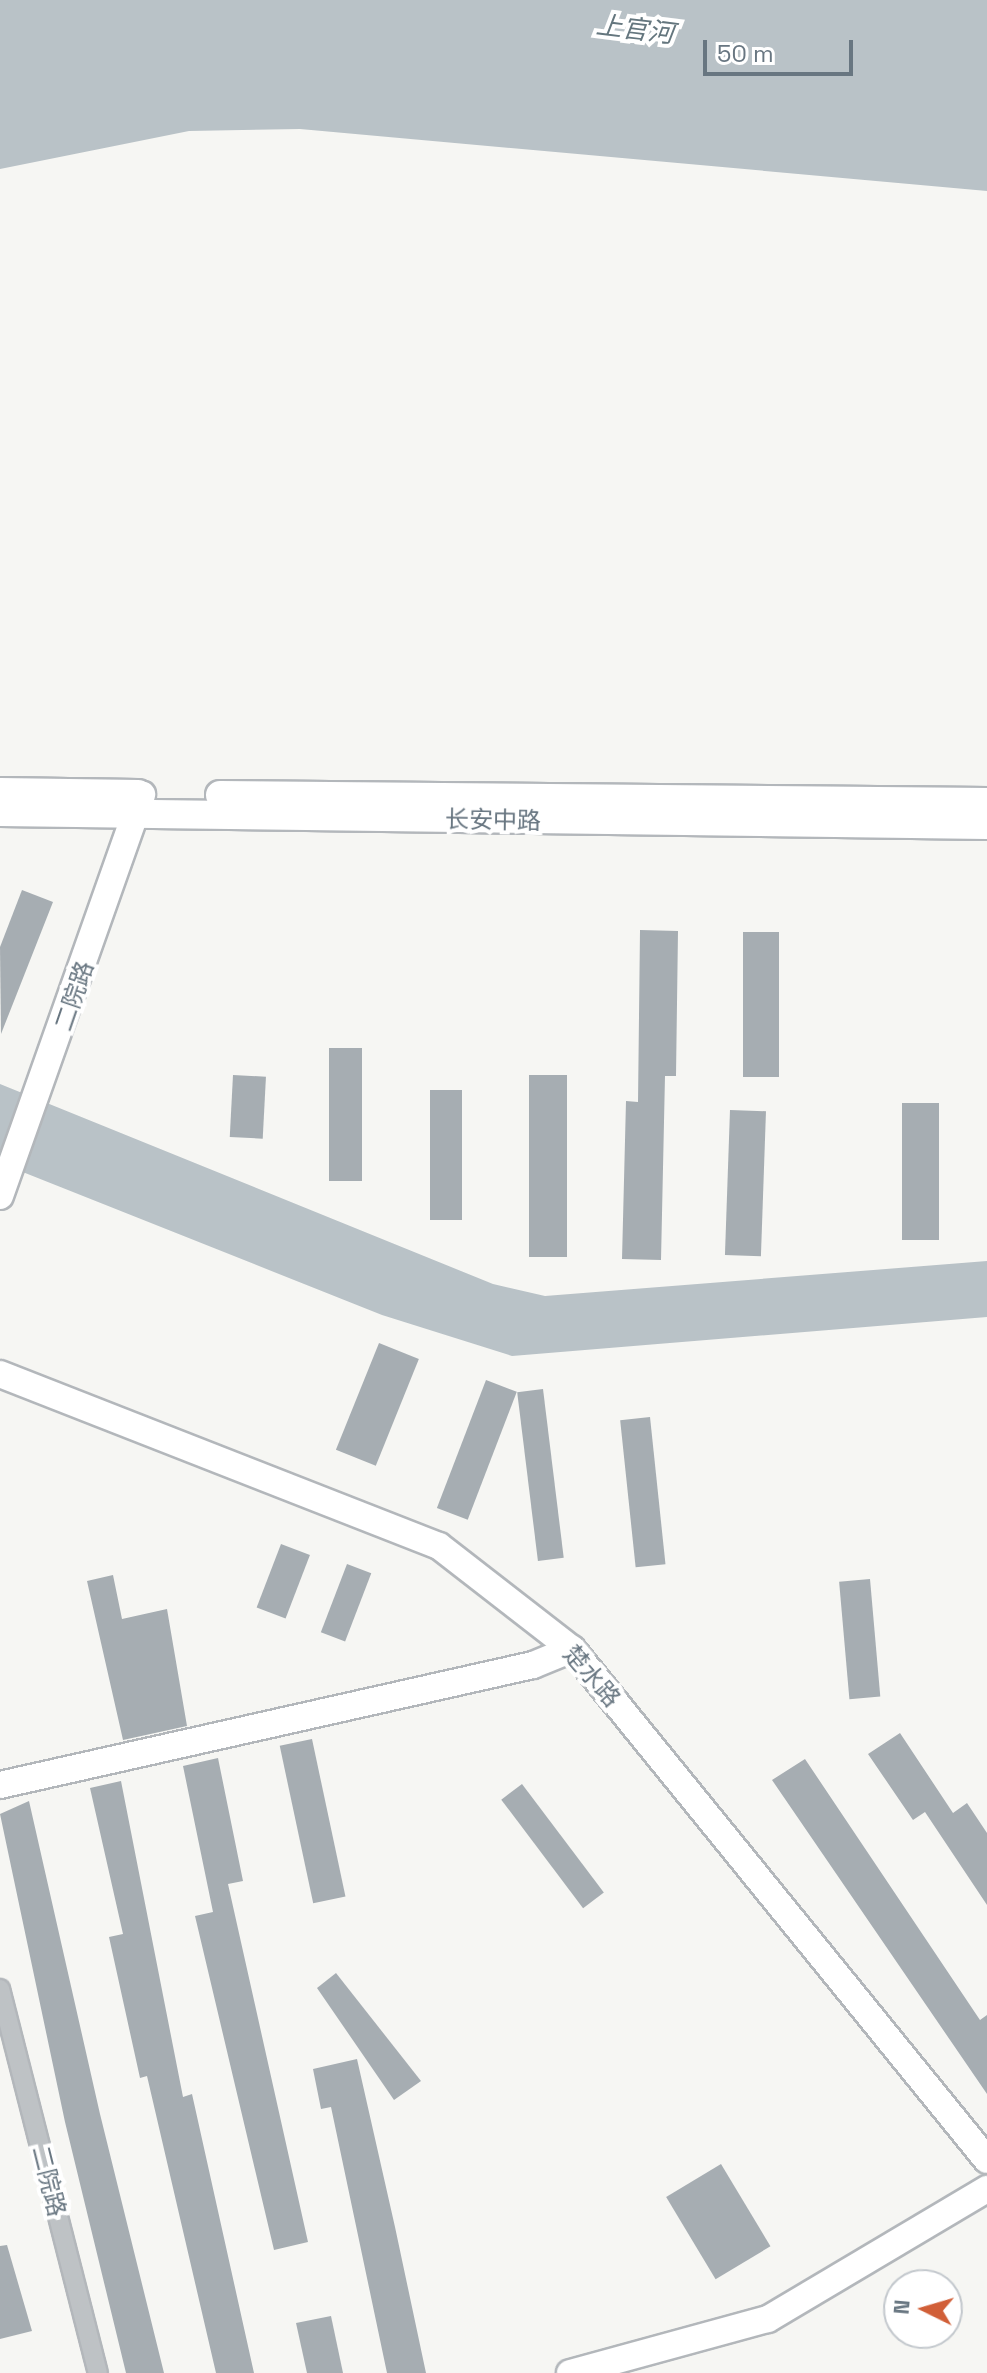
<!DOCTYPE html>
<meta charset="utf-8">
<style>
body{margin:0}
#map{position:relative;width:987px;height:2373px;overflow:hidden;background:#f6f6f3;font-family:"Space Grotesk","Noto Sans SC",sans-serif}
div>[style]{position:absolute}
.water>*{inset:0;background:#b9c2c7}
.building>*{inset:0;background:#a6adb2;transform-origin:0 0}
.roads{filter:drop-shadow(2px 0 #b3b7bb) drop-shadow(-2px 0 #b3b7bb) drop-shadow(0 2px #b3b7bb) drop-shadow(0 -2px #b3b7bb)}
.street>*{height:18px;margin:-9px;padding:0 9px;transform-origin:9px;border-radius:9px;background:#bec2c5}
.secondary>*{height:26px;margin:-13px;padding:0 13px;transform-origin:13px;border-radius:13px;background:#fff}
.primary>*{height:28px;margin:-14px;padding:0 14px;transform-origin:14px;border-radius:14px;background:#fff}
span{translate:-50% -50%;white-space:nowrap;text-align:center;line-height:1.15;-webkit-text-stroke:8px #fff;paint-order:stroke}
.street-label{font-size:24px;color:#687681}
.water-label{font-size:26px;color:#64767e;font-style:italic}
.north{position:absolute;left:883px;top:2269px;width:80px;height:80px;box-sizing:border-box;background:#fff;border:2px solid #c3c8cd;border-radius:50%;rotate:275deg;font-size:22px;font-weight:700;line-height:32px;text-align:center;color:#687681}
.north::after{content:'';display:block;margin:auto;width:28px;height:36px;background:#d15f38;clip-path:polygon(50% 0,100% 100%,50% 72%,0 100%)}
.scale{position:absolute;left:703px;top:40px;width:150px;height:36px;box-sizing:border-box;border:4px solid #687681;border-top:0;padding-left:10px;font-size:24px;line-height:28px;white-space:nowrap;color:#687681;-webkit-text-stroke:6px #fff;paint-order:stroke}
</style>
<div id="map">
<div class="water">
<div style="clip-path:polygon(0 0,987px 0,987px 191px,300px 129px,189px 131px,0 169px)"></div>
<div style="clip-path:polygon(0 1084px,493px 1284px,545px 1296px,987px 1261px,987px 1317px,512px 1356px,382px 1315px,0 1163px)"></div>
</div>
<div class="building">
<div style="clip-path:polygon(22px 890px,53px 902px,1px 1034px,0 947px)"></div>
<div style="clip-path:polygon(640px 930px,678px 931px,676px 1076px,665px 1076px,661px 1260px,622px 1259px,626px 1101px,638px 1102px)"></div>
<div style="left:743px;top:932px;width:36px;height:145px"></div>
<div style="left:329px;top:1048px;width:33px;height:133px"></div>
<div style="left:233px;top:1075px;width:33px;height:62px;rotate:3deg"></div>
<div style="left:529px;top:1075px;width:38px;height:182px"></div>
<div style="left:430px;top:1090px;width:32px;height:130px"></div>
<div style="left:902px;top:1103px;width:37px;height:137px"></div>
<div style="left:730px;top:1110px;width:36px;height:145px;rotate:2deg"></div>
<div style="left:379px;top:1343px;width:43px;height:115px;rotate:22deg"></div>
<div style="left:486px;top:1380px;width:33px;height:137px;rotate:21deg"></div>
<div style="left:543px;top:1389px;width:170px;height:26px;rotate:83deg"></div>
<div style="left:650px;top:1417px;width:148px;height:30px;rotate:84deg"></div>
<div style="left:281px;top:1544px;width:31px;height:68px;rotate:21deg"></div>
<div style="left:347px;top:1564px;width:26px;height:73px;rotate:21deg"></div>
<div style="clip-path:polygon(113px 1575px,122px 1619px,167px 1609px,187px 1726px,123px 1740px,87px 1581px)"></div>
<div style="left:870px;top:1579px;width:118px;height:31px;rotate:85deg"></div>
<div style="clip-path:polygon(900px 1733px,953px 1813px,967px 1803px,987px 1833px,987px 1905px,925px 1812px,913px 1820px,868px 1754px)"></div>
<div style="left:312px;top:1739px;width:161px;height:33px;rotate:78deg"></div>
<div style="clip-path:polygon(218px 1758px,243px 1881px,228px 1884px,308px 2242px,274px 2250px,195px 1916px,213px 1912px,183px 1766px)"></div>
<div style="clip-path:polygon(805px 1759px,980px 2020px,987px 2015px,987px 2094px,772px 1780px)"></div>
<div style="clip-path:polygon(121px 1781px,183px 2097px,192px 2094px,254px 2373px,216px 2373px,147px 2076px,140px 2078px,109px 1937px,123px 1934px,90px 1788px)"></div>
<div style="left:522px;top:1784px;width:136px;height:26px;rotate:53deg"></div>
<div style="clip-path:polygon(29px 1801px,100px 2114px,164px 2373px,126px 2373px,65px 2122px,0 1814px)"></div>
<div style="clip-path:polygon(336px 1973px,421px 2081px,394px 2100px,317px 1988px)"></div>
<div style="clip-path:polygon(357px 2059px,395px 2227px,426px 2373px,387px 2373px,331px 2107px,321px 2109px,313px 2069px)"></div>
<div style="left:721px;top:2164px;width:96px;height:64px;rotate:59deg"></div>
<div style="clip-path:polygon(7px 2245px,32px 2331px,0 2339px,0 2246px)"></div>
<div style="clip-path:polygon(331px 2316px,343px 2373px,307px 2373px,296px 2323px)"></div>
</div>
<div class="roads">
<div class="street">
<div style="left:0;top:1989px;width:396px;rotate:75.7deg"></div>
</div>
<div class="secondary">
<div style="left:0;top:1196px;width:426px;rotate:-70.5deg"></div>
<div style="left:0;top:1374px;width:471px;rotate:21.4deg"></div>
<div style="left:439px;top:1546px;width:168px;rotate:37.8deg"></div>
<div style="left:572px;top:1649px;width:658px;rotate:50.92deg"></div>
<div style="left:0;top:1785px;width:546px;rotate:-12.69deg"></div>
<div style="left:533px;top:1665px;width:42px;rotate:-22.3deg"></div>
<div style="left:570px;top:2373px;width:205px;rotate:-15.3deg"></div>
<div style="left:768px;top:2319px;width:255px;rotate:-30.7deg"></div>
</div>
<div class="primary">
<div style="left:0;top:792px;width:138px;rotate:0.8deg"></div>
<div style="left:220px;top:795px;width:767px;rotate:0.52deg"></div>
<div style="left:0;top:812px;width:987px;rotate:0.75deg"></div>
</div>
</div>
<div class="street-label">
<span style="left:493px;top:820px;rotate:1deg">长安中路</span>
<span style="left:74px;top:996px;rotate:-71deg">二院路</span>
<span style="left:592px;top:1676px;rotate:49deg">楚水路</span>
<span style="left:49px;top:2181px;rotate:76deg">二院路</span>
</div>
<div class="water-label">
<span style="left:635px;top:30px;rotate:7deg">上官河</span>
</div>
<div class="north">N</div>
<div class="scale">50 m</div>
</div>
